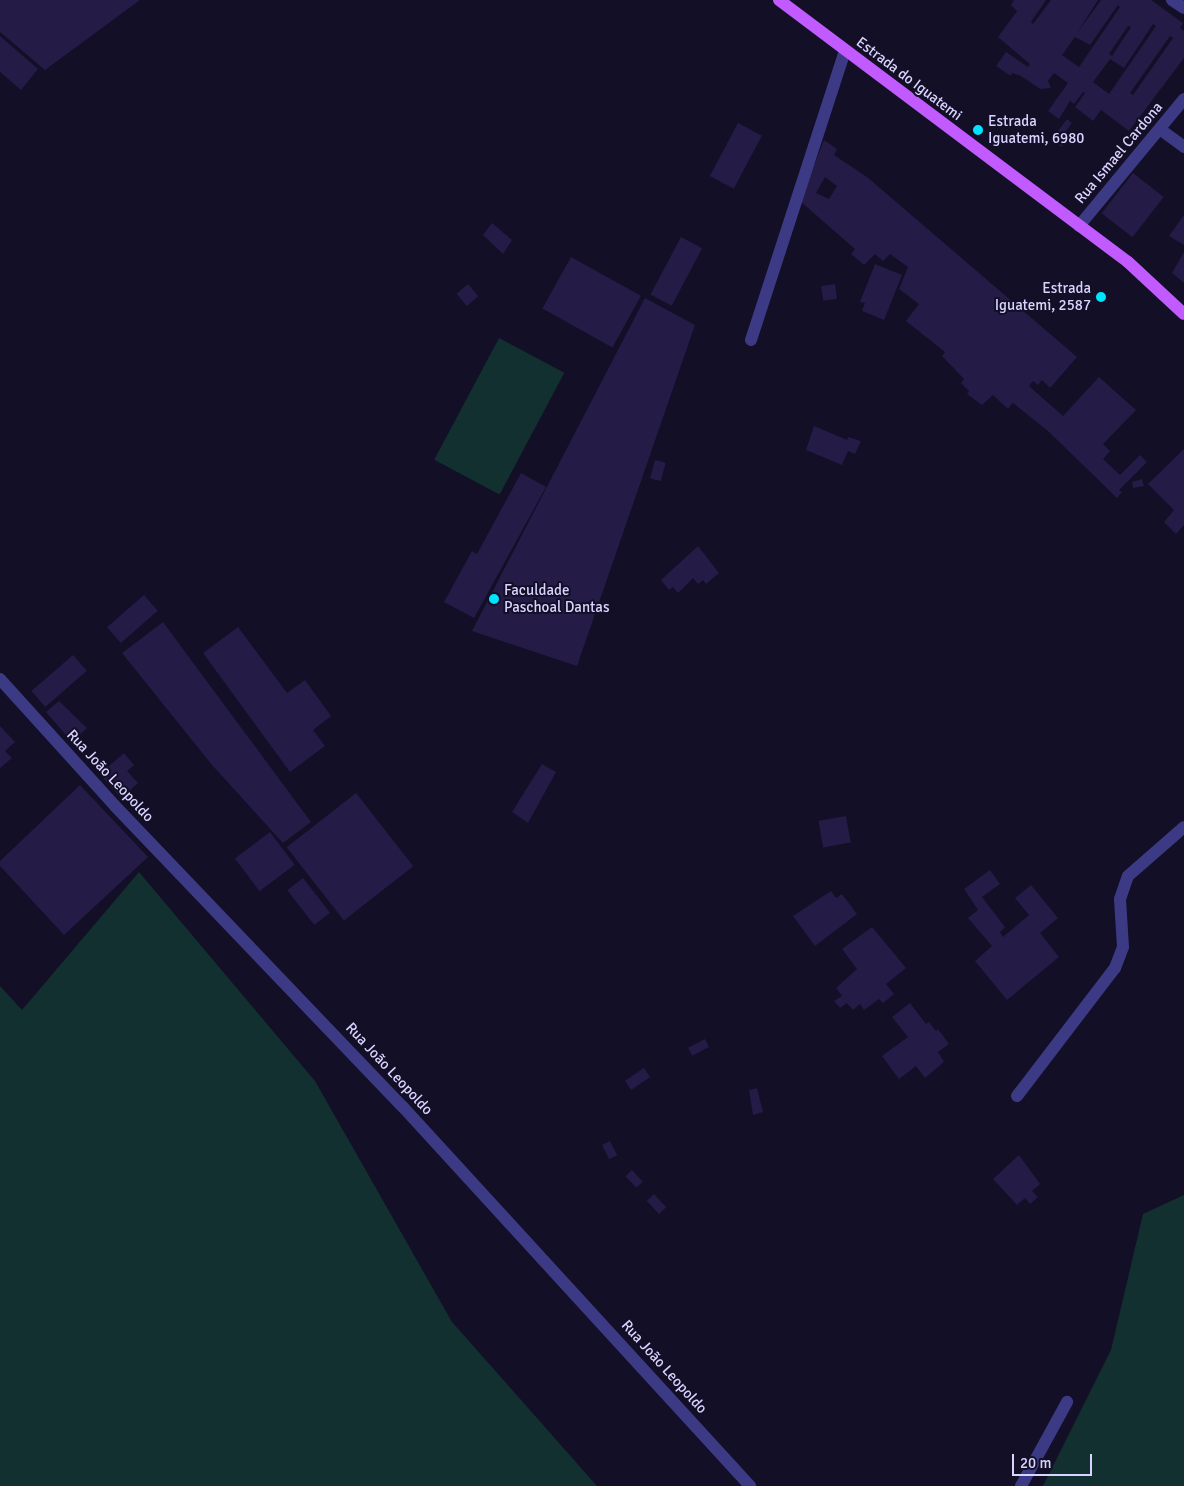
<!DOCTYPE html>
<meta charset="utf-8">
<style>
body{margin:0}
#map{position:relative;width:1184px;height:1486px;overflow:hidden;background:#130f26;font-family:Signika,sans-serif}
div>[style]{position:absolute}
.green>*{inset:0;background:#12302f;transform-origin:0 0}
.building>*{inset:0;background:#241b47;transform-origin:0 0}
.minor>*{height:12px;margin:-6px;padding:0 6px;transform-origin:6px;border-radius:6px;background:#3d3a85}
.major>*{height:12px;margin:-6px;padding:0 6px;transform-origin:6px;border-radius:6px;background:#c25bff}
.dots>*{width:14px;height:14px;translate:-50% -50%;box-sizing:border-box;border:2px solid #130f26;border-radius:50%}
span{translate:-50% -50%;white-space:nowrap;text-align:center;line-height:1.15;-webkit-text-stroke:4px #130f26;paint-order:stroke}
.street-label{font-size:15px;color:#d9d4ff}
.poi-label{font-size:15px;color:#d9d4ff}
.left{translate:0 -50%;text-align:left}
.right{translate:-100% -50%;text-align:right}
.scale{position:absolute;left:1012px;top:1454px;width:80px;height:22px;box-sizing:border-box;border:2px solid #d9d4ff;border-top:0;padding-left:6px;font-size:15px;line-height:18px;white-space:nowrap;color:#d9d4ff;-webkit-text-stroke:4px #130f26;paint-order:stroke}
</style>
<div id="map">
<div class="green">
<div style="left:499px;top:338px;width:74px;height:138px;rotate:28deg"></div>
<div style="clip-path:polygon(139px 872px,315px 1081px,452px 1322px,597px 1486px,0 1486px,0 986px,22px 1010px)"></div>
<div style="clip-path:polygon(1184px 1195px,1184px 1486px,1043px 1486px,1111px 1350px,1143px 1214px)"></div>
</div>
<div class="building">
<div style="clip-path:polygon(0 0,140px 0,45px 70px,0 32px)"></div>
<div style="clip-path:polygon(evenodd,1014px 0,1046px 0,1031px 22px,1033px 24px,1051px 0,1098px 0,1077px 33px,1101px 0,1151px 0,1183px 23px,1180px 28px,1184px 31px,1184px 58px,1129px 131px,1101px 110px,1093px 121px,1075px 107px,1085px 93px,1083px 92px,1074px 104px,1070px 101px,1059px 119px,1048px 111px,1068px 83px,1054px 73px,1048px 81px,1051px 88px,1040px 89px,1021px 76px,1012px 73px,1011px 76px,996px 66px,1006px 52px,1028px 67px,1030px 64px,998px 37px,1017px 11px,1011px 5px,1014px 0,1118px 5px,1120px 7px,1079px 67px,1062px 55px,1075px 37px,1090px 45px,1118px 5px,1014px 0,1153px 24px,1156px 26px,1109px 94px,1093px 82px,1110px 59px,1124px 68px,1153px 24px,1014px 0,1128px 26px,1131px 27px,1112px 56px,1109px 54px,1128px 26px,1014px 0,1170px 36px,1173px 38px,1133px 95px,1130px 93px,1170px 36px)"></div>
<div style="clip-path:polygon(0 36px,38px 69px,21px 90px,0 72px)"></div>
<div style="clip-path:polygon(1067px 119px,1072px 123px,1063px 135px,1068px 138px,1062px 147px,1052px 139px)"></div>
<div style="left:738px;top:123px;width:27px;height:60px;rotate:28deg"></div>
<div style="clip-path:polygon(evenodd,824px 140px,837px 149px,834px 155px,867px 177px,1077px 357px,1050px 388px,1042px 380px,1038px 385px,1033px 381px,1029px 386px,1063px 416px,1099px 377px,1136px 410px,1103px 444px,1110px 451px,1103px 459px,1120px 475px,1140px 455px,1147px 462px,1119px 490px,1122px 492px,1117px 498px,1048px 431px,1013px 403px,1008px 409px,993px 395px,982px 405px,967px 394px,969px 391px,961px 383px,964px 379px,942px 356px,945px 352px,906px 321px,919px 304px,899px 289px,908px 267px,890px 254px,883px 261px,875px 254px,864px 265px,851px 254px,855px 249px,800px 201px,824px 140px,825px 177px,837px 186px,829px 199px,816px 193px,825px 177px)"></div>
<div style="left:1133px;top:173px;width:39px;height:51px;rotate:38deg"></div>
<div style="clip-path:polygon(1184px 215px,1184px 245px,1169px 236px)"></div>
<div style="clip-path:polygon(492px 223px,512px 240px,503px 254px,483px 235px)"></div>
<div style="left:681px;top:237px;width:24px;height:65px;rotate:28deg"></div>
<div style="clip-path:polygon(1184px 252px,1184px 283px,1172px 273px)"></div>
<div style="left:571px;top:257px;width:80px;height:59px;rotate:29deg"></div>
<div style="clip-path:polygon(875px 264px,902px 275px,884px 320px,862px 311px,865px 303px,860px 302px)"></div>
<div style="left:468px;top:284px;width:16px;height:15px;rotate:50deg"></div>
<div style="left:835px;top:284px;width:15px;height:14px;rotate:82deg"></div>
<div style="clip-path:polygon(645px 298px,695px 325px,577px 666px,472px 631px)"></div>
<div style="clip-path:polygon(814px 426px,847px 440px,848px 437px,861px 441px,855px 454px,848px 451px,842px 465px,806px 450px)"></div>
<div style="clip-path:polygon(1184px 449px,1184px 525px,1176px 534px,1164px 522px,1174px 510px,1148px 484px)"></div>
<div style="left:655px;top:460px;width:11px;height:19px;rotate:15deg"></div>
<div style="clip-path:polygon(521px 473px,546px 487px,474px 618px,444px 602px,472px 551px,477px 554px)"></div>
<div style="clip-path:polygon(1142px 479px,1144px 486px,1133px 488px,1132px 482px)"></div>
<div style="clip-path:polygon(698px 546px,719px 573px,706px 584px,703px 580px,698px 584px,693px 578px,678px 593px,673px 587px,669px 590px,661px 580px)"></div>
<div style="left:144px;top:595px;width:21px;height:49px;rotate:49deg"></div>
<div style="clip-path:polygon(163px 622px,311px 822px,283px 843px,212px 765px,122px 653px)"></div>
<div style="clip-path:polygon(238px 627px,287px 693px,305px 680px,331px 716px,313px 730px,325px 746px,290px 772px,203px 653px)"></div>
<div style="left:73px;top:655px;width:21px;height:55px;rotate:49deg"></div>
<div style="clip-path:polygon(59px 701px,87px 728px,72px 742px,46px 712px)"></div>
<div style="clip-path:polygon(0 726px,15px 742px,5px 751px,12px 758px,0 768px)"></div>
<div style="clip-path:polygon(124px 753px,134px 765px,127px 771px,138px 783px,121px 798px,100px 774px)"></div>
<div style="clip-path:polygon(542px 764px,556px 772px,528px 823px,512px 812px)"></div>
<div style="clip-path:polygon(80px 785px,148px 857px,64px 935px,0 866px,0 861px)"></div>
<div style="left:356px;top:793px;width:93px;height:88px;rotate:52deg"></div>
<div style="left:846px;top:816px;width:27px;height:28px;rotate:80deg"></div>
<div style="left:270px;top:832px;width:41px;height:44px;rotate:53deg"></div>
<div style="clip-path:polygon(990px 870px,1000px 884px,982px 897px,1005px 927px,1000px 932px,1003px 937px,1029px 915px,1015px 898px,1031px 885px,1058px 918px,1040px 933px,1059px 957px,1007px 1000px,975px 961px,992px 946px,968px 918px,978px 910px,964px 889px)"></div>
<div style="left:303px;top:878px;width:44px;height:20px;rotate:52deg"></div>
<div style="clip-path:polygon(831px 891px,836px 898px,842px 894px,857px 914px,815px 946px,793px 916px)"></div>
<div style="clip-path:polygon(872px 927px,906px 968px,886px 984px,894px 994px,883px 1003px,879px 999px,864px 1010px,860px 1004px,853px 1010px,847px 1003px,840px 1008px,834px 1001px,842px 996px,836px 988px,857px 969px,842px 949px)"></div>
<div style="clip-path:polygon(910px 1003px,926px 1024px,929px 1022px,936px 1031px,938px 1029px,949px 1044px,938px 1052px,944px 1062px,925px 1078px,916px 1066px,899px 1079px,882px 1056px,908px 1037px,892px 1017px)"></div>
<div style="left:705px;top:1039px;width:9px;height:19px;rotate:63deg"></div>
<div style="left:644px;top:1068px;width:11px;height:23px;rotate:56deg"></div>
<div style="clip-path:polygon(757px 1088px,763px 1112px,753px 1115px,749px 1090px)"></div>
<div style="left:610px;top:1141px;width:16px;height:9px;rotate:63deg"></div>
<div style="clip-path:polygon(1019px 1155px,1040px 1184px,1032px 1191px,1038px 1197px,1030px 1204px,1025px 1198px,1017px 1205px,993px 1179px)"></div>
<div style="left:632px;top:1170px;width:16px;height:9px;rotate:47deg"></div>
<div style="left:654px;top:1194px;width:18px;height:10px;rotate:47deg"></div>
</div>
<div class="minor">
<div style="left:1172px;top:0;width:14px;rotate:34deg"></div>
<div style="left:1161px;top:130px;width:29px;rotate:36deg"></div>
<div style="left:1079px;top:226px;width:165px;rotate:-50.4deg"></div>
<div style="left:751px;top:340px;width:304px;rotate:-72deg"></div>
<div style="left:0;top:679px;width:171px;rotate:47.8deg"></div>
<div style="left:115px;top:806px;width:417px;rotate:46.3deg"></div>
<div style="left:403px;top:1107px;width:514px;rotate:47.52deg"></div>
<div style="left:1017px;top:1096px;width:161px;rotate:-52.6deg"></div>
<div style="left:1115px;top:968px;width:22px;rotate:-69deg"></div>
<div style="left:1123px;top:947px;width:48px;rotate:-93.6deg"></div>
<div style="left:1120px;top:899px;width:24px;rotate:-71deg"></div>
<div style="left:1128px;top:876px;width:74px;rotate:-41.2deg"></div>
<div style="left:1021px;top:1486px;width:96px;rotate:-61.3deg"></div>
</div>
<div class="major">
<div style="left:779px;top:0;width:436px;rotate:36.9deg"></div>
<div style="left:1128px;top:262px;width:76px;rotate:42.9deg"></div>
</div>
<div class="dots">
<div style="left:978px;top:130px;background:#00e5ff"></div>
<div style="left:1101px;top:297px;background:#00e5ff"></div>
<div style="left:494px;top:599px;background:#00e5ff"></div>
</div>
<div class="street-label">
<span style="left:909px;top:79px;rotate:37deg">Estrada do Iguatemi</span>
<span style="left:1119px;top:153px;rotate:-50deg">Rua Ismael Cardona</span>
<span style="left:110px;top:776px;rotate:47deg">Rua João Leopoldo</span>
<span style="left:389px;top:1069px;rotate:47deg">Rua João Leopoldo</span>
<span style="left:664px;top:1367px;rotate:48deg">Rua João Leopoldo</span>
</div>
<div class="poi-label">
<span class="left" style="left:988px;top:130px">Estrada<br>Iguatemi, 6980</span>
<span class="right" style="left:1091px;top:297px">Estrada<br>Iguatemi, 2587</span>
<span class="left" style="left:504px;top:599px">Faculdade<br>Paschoal Dantas</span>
</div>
<div class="scale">20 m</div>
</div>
